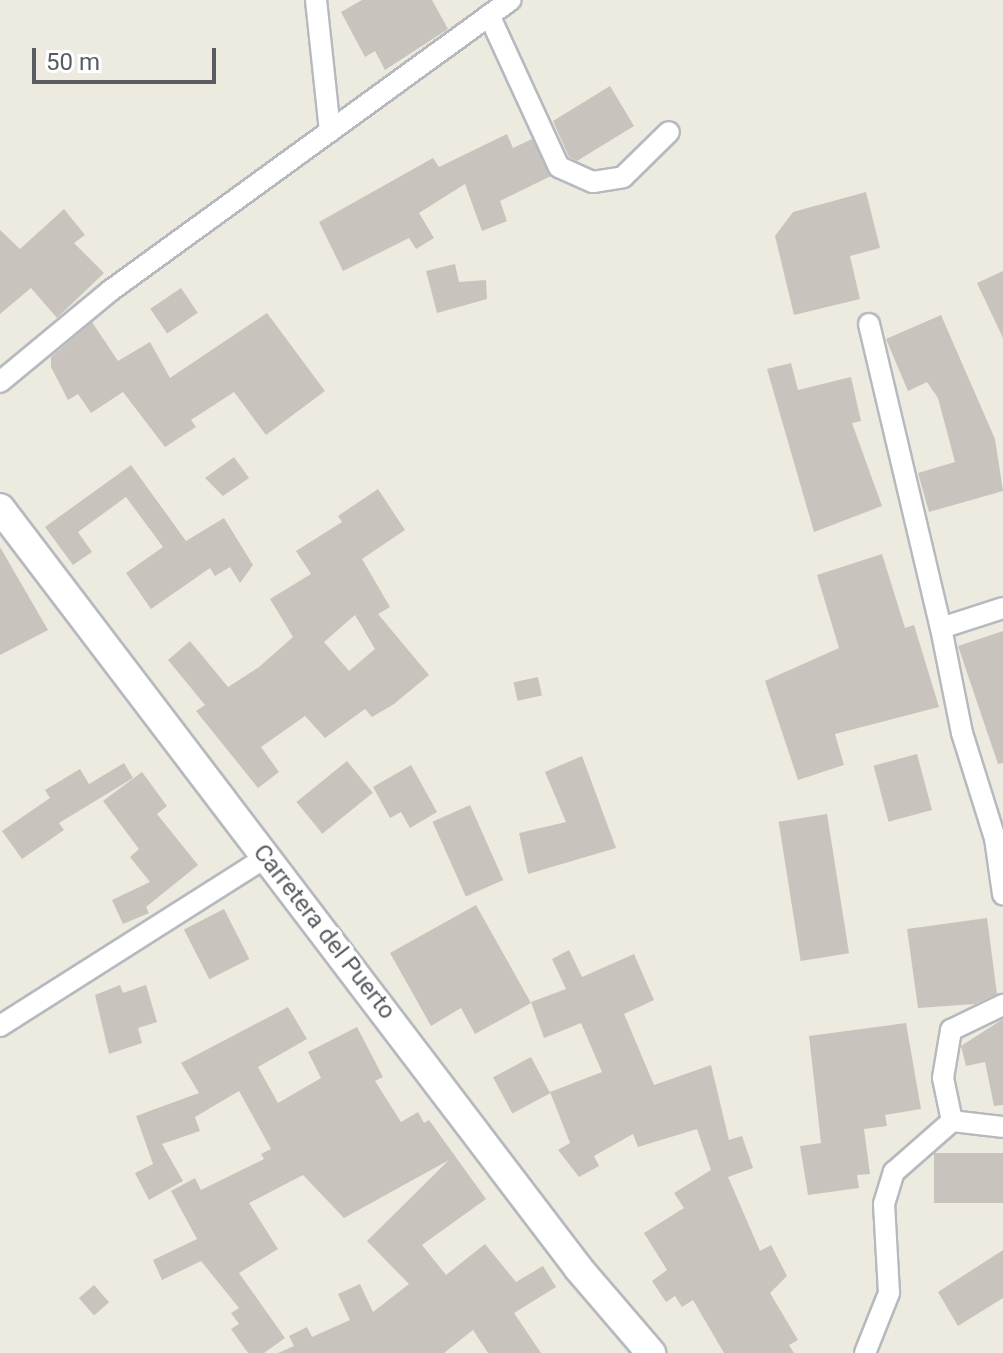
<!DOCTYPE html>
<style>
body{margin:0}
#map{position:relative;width:1003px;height:1353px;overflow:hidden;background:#edeae0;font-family:Roboto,sans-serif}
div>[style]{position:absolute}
.building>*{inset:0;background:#c8c4bd;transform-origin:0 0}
.roads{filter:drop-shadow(2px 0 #b6b9be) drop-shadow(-2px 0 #b6b9be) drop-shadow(0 2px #b6b9be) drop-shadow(0 -2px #b6b9be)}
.minor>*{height:20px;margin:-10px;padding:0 10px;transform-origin:10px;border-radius:10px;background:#fff}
.secondary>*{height:28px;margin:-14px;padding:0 14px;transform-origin:14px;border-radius:14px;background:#fff}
span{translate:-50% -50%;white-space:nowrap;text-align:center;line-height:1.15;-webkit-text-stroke:6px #fff;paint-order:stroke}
.street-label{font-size:24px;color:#595d62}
.scale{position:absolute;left:32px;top:48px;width:184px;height:36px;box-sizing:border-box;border:4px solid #595d62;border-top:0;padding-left:10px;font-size:24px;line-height:28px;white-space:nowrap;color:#595d62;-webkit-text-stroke:6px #fff;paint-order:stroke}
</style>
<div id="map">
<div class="building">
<div style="clip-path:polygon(362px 0,432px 0,448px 29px,385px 70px,375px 51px,365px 57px,341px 12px)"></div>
<div style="clip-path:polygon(610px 86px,634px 126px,577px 161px,569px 157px,553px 121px)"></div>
<div style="clip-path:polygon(507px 134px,513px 148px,532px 139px,551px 176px,500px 201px,507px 221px,482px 231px,465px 184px,419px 213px,434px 238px,416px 249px,409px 238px,343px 271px,319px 222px,433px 158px,439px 167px)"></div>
<div style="clip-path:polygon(866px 192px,880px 248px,850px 256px,860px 299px,794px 315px,775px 236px,793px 212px)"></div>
<div style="clip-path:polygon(64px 209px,85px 235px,74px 243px,104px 273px,57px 318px,31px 288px,0 314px,0 230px,20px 249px)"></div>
<div style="clip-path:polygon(455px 264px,459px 282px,486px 280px,487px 299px,437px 313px,426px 271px)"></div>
<div style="clip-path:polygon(1003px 271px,1003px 338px,977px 283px)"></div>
<div style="left:181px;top:288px;width:30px;height:37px;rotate:56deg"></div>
<div style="clip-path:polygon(267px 313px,325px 391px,266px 435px,234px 392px,191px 420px,196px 427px,165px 447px,123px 392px,91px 413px,78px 394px,68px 400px,51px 367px,51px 357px,92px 322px,118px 361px,150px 342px,170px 378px)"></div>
<div style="clip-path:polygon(941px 315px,995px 439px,1003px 491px,929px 512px,918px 473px,955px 462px,938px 398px,927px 382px,908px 391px,886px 339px)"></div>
<div style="clip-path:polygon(791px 363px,798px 390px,851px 377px,861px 421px,852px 423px,882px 506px,814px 532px,767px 369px)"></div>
<div style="clip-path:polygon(234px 457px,249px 478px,223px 496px,205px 478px)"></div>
<div style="clip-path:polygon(131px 465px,186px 541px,224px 518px,253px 565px,240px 583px,230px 567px,215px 576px,210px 568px,151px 609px,126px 573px,163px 547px,126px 497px,78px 532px,92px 552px,73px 565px,45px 527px)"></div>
<div style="clip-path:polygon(evenodd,378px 489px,405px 530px,362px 559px,390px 607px,378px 614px,429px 675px,394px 704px,372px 717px,365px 709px,325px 738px,305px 716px,261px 747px,279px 772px,258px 788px,196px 711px,205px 705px,168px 660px,190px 641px,228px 687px,259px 667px,293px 637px,270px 599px,311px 574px,296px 551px,342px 522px,338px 516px,378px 489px,355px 615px,375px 649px,349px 671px,324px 642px,355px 615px)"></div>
<div style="clip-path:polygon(0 547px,48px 630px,0 655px)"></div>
<div style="clip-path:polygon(882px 554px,905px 628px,914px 625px,939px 707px,835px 734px,844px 765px,798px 780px,765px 681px,839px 648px,817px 575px)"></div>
<div style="clip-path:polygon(1003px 631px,1003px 763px,998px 764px,958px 646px)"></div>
<div style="left:538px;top:677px;width:19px;height:25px;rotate:78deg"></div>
<div style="left:917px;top:754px;width:58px;height:45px;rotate:75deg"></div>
<div style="clip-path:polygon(582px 756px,616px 848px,528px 874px,519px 833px,566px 822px,545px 772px)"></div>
<div style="left:347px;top:761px;width:41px;height:65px;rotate:51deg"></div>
<div style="clip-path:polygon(124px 763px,133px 778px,59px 823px,64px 830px,22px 859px,2px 831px,50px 798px,45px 790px,80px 769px,89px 784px)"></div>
<div style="clip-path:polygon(411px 765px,437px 812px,410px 828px,401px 812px,390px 818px,373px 787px)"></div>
<div style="clip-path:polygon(142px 772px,167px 806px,157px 814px,198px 865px,146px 907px,149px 913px,123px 924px,112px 900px,150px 882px,130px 857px,139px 849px,103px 801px)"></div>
<div style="left:470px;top:805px;width:82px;height:41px;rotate:66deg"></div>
<div style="left:827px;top:814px;width:141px;height:49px;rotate:81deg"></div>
<div style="clip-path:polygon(476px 905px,531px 1003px,475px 1034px,461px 1008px,431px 1026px,390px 953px)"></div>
<div style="left:224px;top:909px;width:56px;height:45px;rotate:63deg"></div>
<div style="clip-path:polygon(987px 918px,997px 994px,975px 1004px,918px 1008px,907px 929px)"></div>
<div style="clip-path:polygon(569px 950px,582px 977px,634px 954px,654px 1000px,624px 1014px,654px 1085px,711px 1065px,729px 1140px,742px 1136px,753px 1168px,728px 1177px,760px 1251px,771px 1245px,787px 1276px,770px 1293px,798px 1340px,789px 1345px,794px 1353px,724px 1353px,693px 1300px,682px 1307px,675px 1296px,666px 1302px,652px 1281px,667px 1270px,644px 1233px,684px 1208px,674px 1193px,711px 1170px,697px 1129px,638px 1147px,633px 1134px,594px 1156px,599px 1166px,579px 1177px,558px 1150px,570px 1143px,550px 1092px,602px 1072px,581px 1023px,544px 1038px,531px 1002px,566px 989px,552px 959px)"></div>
<div style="clip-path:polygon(120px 985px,123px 993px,146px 985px,157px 1022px,138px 1028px,142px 1043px,109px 1054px,95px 995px)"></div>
<div style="clip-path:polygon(288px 1007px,307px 1039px,258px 1067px,278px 1103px,321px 1078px,308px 1052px,357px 1027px,383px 1077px,375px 1081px,401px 1122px,418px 1112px,424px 1123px,429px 1120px,486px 1199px,422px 1245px,446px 1275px,485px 1244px,516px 1282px,543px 1266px,556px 1287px,514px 1313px,541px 1353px,488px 1353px,473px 1330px,444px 1353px,278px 1353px,294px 1346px,289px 1336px,307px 1327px,312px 1337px,350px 1320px,338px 1294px,360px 1284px,373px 1312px,409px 1284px,367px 1241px,449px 1160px,344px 1218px,303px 1175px,249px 1203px,278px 1249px,239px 1273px,285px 1338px,264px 1353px,248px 1353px,231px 1329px,239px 1324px,231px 1313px,239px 1308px,201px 1261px,162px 1280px,153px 1260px,197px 1239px,171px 1191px,195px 1178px,201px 1190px,264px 1159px,261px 1154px,271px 1149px,239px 1091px,195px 1117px,200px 1131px,162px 1144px,183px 1181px,149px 1200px,135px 1173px,153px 1164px,136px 1116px,199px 1093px,181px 1063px)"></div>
<div style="clip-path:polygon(1003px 1019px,1003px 1105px,994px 1106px,985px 1062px,966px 1066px,961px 1046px)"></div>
<div style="clip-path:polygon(906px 1023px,921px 1109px,885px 1115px,887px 1126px,864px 1129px,870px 1174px,857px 1175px,859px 1188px,808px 1195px,800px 1146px,821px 1143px,809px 1036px)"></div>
<div style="left:531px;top:1057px;width:41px;height:43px;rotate:62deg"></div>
<div style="left:1003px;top:1153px;width:50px;height:69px;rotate:90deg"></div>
<div style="clip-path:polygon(1003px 1250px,1003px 1298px,958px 1326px,938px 1292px)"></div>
<div style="left:94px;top:1285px;width:23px;height:20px;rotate:49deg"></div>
</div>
<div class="roads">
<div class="minor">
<div style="left:316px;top:0;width:132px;rotate:83.9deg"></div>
<div style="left:489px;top:15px;width:167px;rotate:65.3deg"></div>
<div style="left:559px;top:167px;width:37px;rotate:24deg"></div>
<div style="left:593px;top:182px;width:30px;rotate:-9deg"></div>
<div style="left:623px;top:177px;width:64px;rotate:-44.4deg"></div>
<div style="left:869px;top:324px;width:312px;rotate:76.7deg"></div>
<div style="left:0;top:382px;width:143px;rotate:-39.6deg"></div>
<div style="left:110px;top:291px;width:495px;rotate:-36deg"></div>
<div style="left:1003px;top:608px;width:65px;rotate:162.1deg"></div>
<div style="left:941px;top:628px;width:107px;rotate:78.7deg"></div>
<div style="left:962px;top:733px;width:110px;rotate:72.6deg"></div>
<div style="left:995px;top:838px;width:57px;rotate:81.9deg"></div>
<div style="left:0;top:1026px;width:314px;rotate:-32.4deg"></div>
<div style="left:952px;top:1121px;width:51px;rotate:6.7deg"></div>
<div style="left:865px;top:1353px;width:65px;rotate:-68.2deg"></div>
<div style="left:889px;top:1293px;width:89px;rotate:-93.2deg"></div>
<div style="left:884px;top:1204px;width:34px;rotate:-73deg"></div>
<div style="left:894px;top:1172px;width:77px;rotate:-41.3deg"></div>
<div style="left:952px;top:1121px;width:44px;rotate:-101.8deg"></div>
<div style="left:943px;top:1078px;width:49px;rotate:-80.5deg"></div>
<div style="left:951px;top:1030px;width:58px;rotate:-25.7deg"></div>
</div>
<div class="secondary">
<div style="left:0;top:508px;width:956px;rotate:52.73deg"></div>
<div style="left:579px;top:1269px;width:111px;rotate:49.4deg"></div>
</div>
</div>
<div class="street-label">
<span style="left:324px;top:932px;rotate:52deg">Carretera del Puerto</span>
</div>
<div class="scale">50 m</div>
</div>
